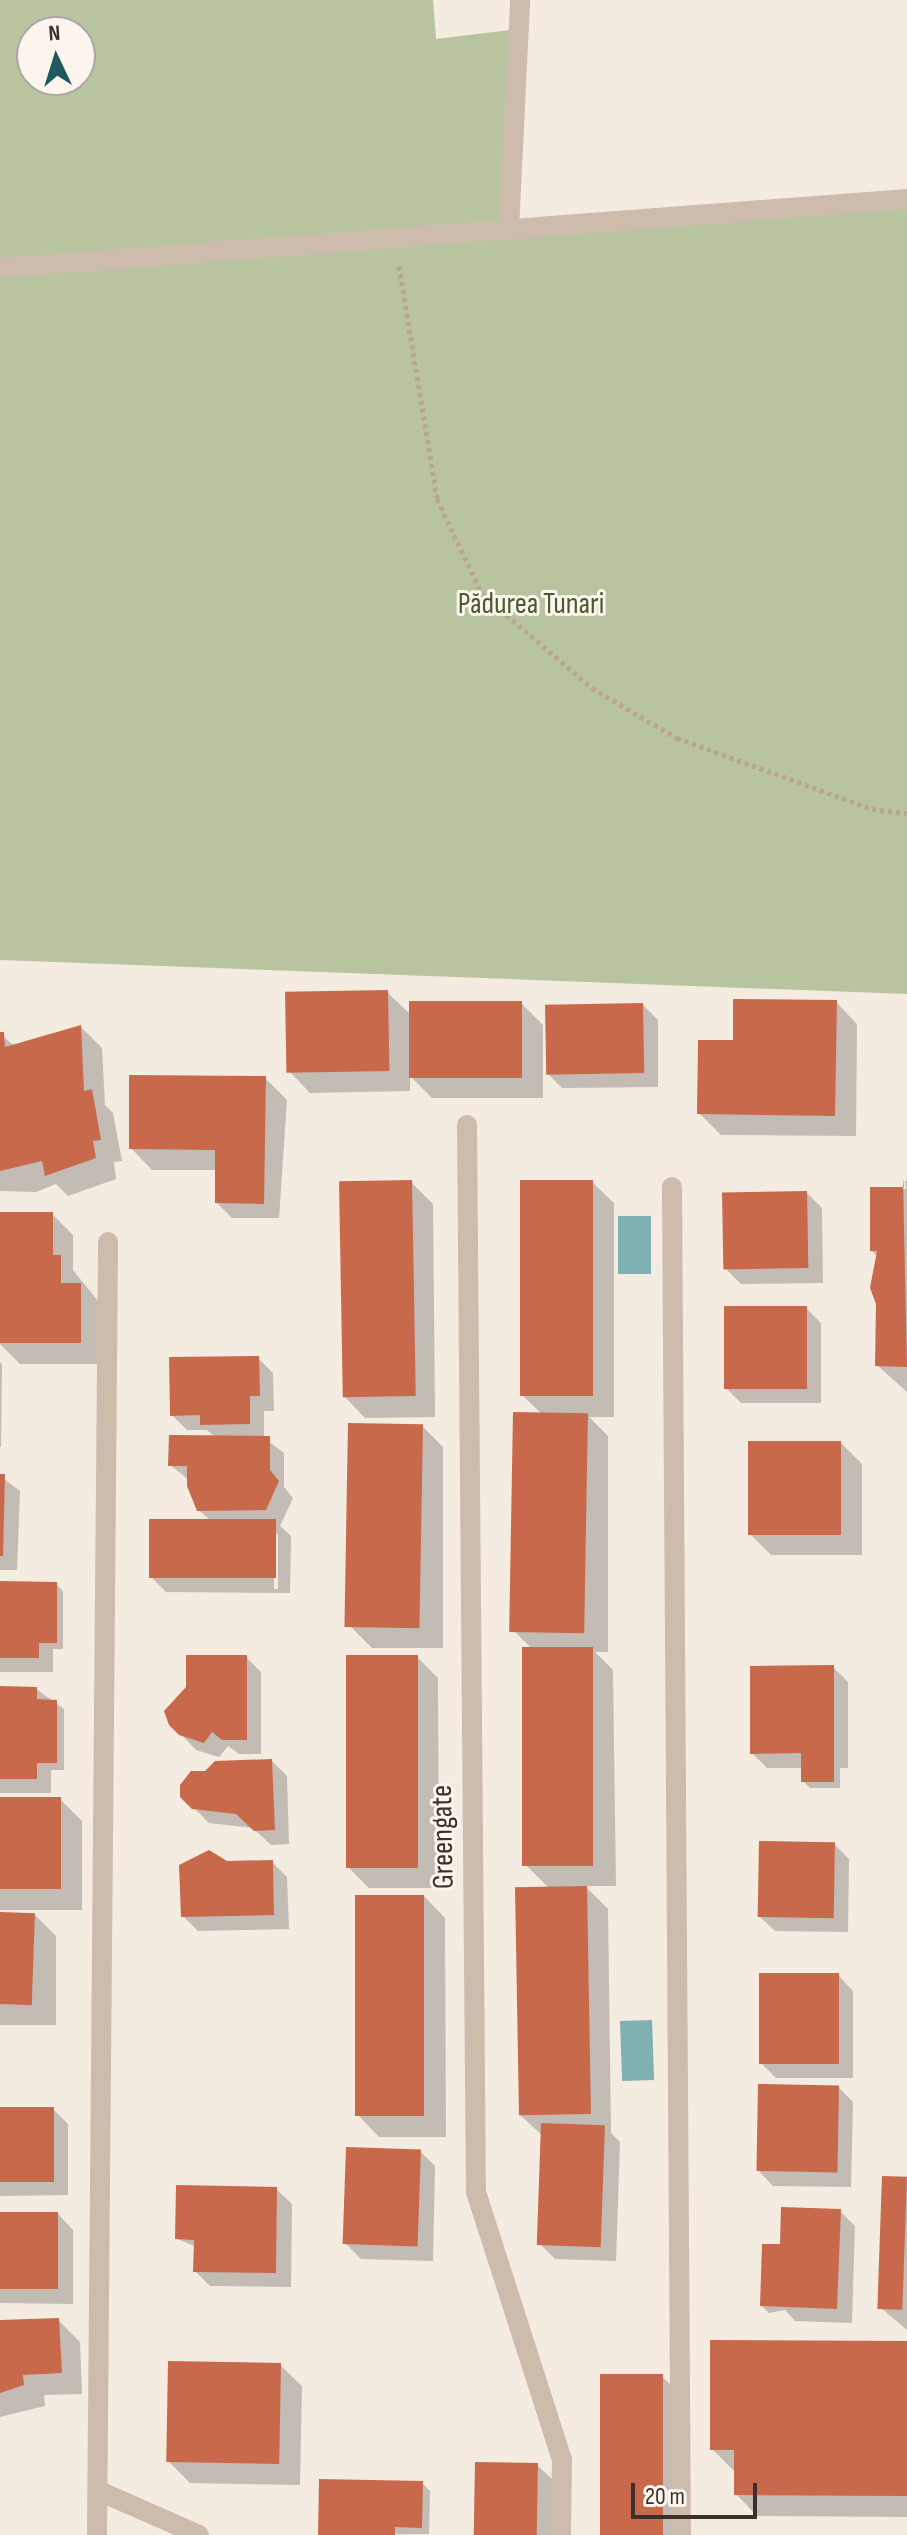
<!DOCTYPE html>
<meta charset="utf-8">
<style>
body{margin:0}
#map{position:relative;width:907px;height:2535px;overflow:hidden;background:#f4ebe1;font-family:"Sofia Sans Condensed",sans-serif}
div>[style]{position:absolute}
.green>*{inset:0;background:#b8c4a0}
.water>*{inset:0;background:#7fb0b2;transform-origin:0 0}
.shadow>*{inset:0;background:#0003}
.building>*{inset:0;background:#c8694b;transform-origin:0 0}
.path>*{height:5px;margin-top:-2.5px;transform-origin:0;background:repeating-linear-gradient(90deg,#b9a596 0 4px,transparent 0 8px)}
.minor>*{height:20px;margin:-10px;padding:0 10px;transform-origin:10px;border-radius:10px;background:#cdbbac}
span{translate:-50% -50%;white-space:nowrap;text-align:center;line-height:1.15;-webkit-text-stroke:6px #fbf5ee;paint-order:stroke}
.park-label{font-size:30px;color:#4a5a2e}
.street-label{font-size:30px;color:#3b302b}
.north{position:absolute;left:16px;top:16px;width:80px;height:80px;box-sizing:border-box;background:#fbf5ee;border:2px solid #aea6a0;border-radius:50%;rotate:356deg;font-size:22px;font-weight:700;line-height:32px;text-align:center;color:#3b302b}
.north::after{content:'';display:block;margin:auto;width:28px;height:36px;background:#1f5a5e;clip-path:polygon(50% 0,100% 100%,50% 72%,0 100%)}
.scale{position:absolute;left:631px;top:2483px;width:126px;height:36px;box-sizing:border-box;border:4px solid #3b302b;border-top:0;padding-left:10px;font-size:24px;line-height:28px;white-space:nowrap;color:#3b302b;-webkit-text-stroke:6px #fbf5ee;paint-order:stroke}
</style>
<div id="map">
<div class="green">
<div style="clip-path:polygon(evenodd,0 0,433px 0,436px 39px,519px 29px,509px 228px,907px 199px,907px 994px,0 960px,0 0,32px 32px,80px 32px,80px 80px,32px 80px,32px 32px)"></div>
</div>
<div class="water">
<div style="left:618px;top:1216px;width:33px;height:58px"></div>
<div style="left:652px;top:2020px;width:60px;height:32px;rotate:88deg"></div>
</div>
<div class="shadow">
<div style="clip-path:polygon(387px 992px,411px 1015px,521px 1003px,543px 1025px,543px 1098px,432px 1098px,410px 1076px,410px 1091px,310px 1093px,289px 1071px)"></div>
<div style="clip-path:polygon(836px 1002px,857px 1024px,856px 1136px,721px 1135px,699px 1113px,735px 1042px)"></div>
<div style="clip-path:polygon(643px 1005px,658px 1020px,658px 1087px,562px 1088px,547px 1073px)"></div>
<div style="clip-path:polygon(81px 1027px,102px 1048px,105px 1105px,113px 1113px,122px 1161px,114px 1162px,116px 1179px,68px 1196px,56px 1184px,36px 1192px,0 1191px,0 1034px,15px 1046px)"></div>
<div style="clip-path:polygon(265px 1078px,287px 1100px,279px 1218px,232px 1218px,217px 1203px,217px 1170px,152px 1170px,131px 1148px)"></div>
<div style="clip-path:polygon(905px 1181px,907px 1181px,907px 1392px,877px 1365px,878px 1257px,872px 1251px,872px 1189px,906px 1189px)"></div>
<div style="clip-path:polygon(411px 1182px,433px 1204px,435px 1417px,365px 1418px,344px 1396px)"></div>
<div style="clip-path:polygon(592px 1182px,614px 1203px,614px 1417px,589px 1417px,608px 1436px,608px 1652px,595px 1652px,613px 1670px,616px 1886px,585px 1886px,608px 1909px,611px 2133px,620px 2142px,616px 2261px,555px 2259px,540px 2244px,543px 2136px,519px 2114px,549px 1888px,526px 1865px,532px 1649px,514px 1631px,542px 1414px,523px 1396px)"></div>
<div style="clip-path:polygon(807px 1193px,822px 1208px,823px 1283px,741px 1284px,726px 1269px)"></div>
<div style="clip-path:polygon(52px 1214px,73px 1235px,73px 1270px,102px 1306px,102px 1364px,20px 1364px,0 1344px,0 1236px)"></div>
<div style="clip-path:polygon(806px 1308px,821px 1323px,821px 1403px,741px 1403px,726px 1388px)"></div>
<div style="clip-path:polygon(evenodd,258px 1358px,273px 1373px,274px 1411px,264px 1411px,264px 1438px,284px 1453px,284px 1487px,293px 1498px,280px 1526px,291px 1536px,290px 1593px,166px 1592px,151px 1577px,211px 1521px,199px 1510px,189px 1480px,170px 1465px,215px 1437px,207px 1430px,187px 1430px,172px 1415px,258px 1358px,274px 1534px,278px 1534px,278px 1589px,274px 1589px,274px 1534px)"></div>
<div style="clip-path:polygon(0 1362px,2px 1365px,1px 1447px,0 1447px)"></div>
<div style="clip-path:polygon(422px 1426px,443px 1447px,443px 1648px,372px 1648px,350px 1626px)"></div>
<div style="clip-path:polygon(841px 1443px,862px 1464px,862px 1555px,771px 1555px,750px 1534px)"></div>
<div style="clip-path:polygon(0 1476px,20px 1491px,17px 1570px,0 1570px)"></div>
<div style="clip-path:polygon(0 1583px,56px 1584px,63px 1591px,63px 1649px,53px 1649px,53px 1672px,0 1672px)"></div>
<div style="clip-path:polygon(246px 1657px,261px 1672px,261px 1754px,239px 1754px,228px 1746px,219px 1757px,196px 1750px,181px 1734px)"></div>
<div style="clip-path:polygon(417px 1657px,438px 1678px,439px 1888px,369px 1888px,348px 1867px)"></div>
<div style="clip-path:polygon(833px 1667px,848px 1682px,848px 1768px,840px 1768px,840px 1788px,810px 1788px,803px 1781px,803px 1768px,767px 1768px,752px 1753px)"></div>
<div style="clip-path:polygon(0 1688px,36px 1689px,64px 1709px,64px 1770px,51px 1770px,51px 1793px,0 1793px)"></div>
<div style="clip-path:polygon(272px 1761px,287px 1776px,289px 1844px,271px 1845px,253px 1828px,209px 1823px,182px 1796px,206px 1773px)"></div>
<div style="clip-path:polygon(0 1799px,60px 1799px,82px 1821px,82px 1910px,0 1910px)"></div>
<div style="clip-path:polygon(834px 1844px,849px 1859px,848px 1932px,775px 1931px,759px 1916px)"></div>
<div style="clip-path:polygon(200px 1854px,217px 1856px,226px 1863px,272px 1862px,287px 1877px,289px 1929px,198px 1931px,183px 1916px,190px 1867px)"></div>
<div style="clip-path:polygon(424px 1896px,445px 1918px,446px 2137px,379px 2137px,358px 2115px)"></div>
<div style="clip-path:polygon(0 1914px,35px 1915px,56px 1936px,56px 2025px,0 2025px)"></div>
<div style="clip-path:polygon(838px 1975px,853px 1991px,853px 2078px,776px 2078px,761px 2063px)"></div>
<div style="clip-path:polygon(838px 2087px,853px 2102px,851px 2187px,773px 2186px,758px 2170px)"></div>
<div style="clip-path:polygon(0 2109px,53px 2109px,68px 2124px,68px 2195px,0 2196px)"></div>
<div style="clip-path:polygon(420px 2151px,435px 2166px,433px 2261px,361px 2259px,346px 2244px)"></div>
<div style="clip-path:polygon(907px 2179px,907px 2330px,881px 2308px)"></div>
<div style="clip-path:polygon(276px 2189px,292px 2204px,291px 2287px,210px 2286px,195px 2271px,195px 2246px,177px 2239px)"></div>
<div style="clip-path:polygon(840px 2211px,855px 2226px,852px 2323px,795px 2321px,785px 2310px,769px 2313px,762px 2306px)"></div>
<div style="clip-path:polygon(0 2214px,58px 2214px,73px 2230px,73px 2304px,0 2303px)"></div>
<div style="clip-path:polygon(58px 2320px,80px 2342px,82px 2394px,44px 2395px,45px 2406px,0 2417px,0 2322px)"></div>
<div style="clip-path:polygon(907px 2343px,907px 2517px,757px 2516px,736px 2494px,736px 2473px,712px 2449px)"></div>
<div style="clip-path:polygon(280px 2365px,302px 2386px,300px 2485px,190px 2483px,168px 2461px)"></div>
<div style="clip-path:polygon(662px 2376px,683px 2398px,682px 2535px,601px 2535px)"></div>
<div style="clip-path:polygon(537px 2465px,553px 2480px,552px 2535px,476px 2535px)"></div>
<div style="clip-path:polygon(422px 2483px,430px 2491px,429px 2534px,320px 2535px)"></div>
</div>
<div class="building">
<div style="left:388px;top:990px;width:81px;height:103px;rotate:89deg"></div>
<div style="clip-path:polygon(733px 999px,837px 1000px,835px 1116px,697px 1114px,698px 1040px,733px 1040px)"></div>
<div style="left:409px;top:1001px;width:113px;height:77px"></div>
<div style="left:643px;top:1003px;width:70px;height:98px;rotate:89deg"></div>
<div style="clip-path:polygon(81px 1025px,84px 1091px,92px 1089px,101px 1140px,93px 1141px,96px 1158px,45px 1176px,42px 1161px,0 1171px,0 1032px,4px 1032px,5px 1047px)"></div>
<div style="clip-path:polygon(129px 1075px,266px 1076px,264px 1204px,215px 1203px,215px 1150px,129px 1149px)"></div>
<div style="clip-path:polygon(903px 1179px,907px 1367px,875px 1366px,876px 1304px,870px 1288px,877px 1251px,870px 1251px,870px 1187px,904px 1187px)"></div>
<div style="left:412px;top:1180px;width:216px;height:73px;rotate:89deg"></div>
<div style="left:520px;top:1180px;width:73px;height:216px"></div>
<div style="left:807px;top:1191px;width:77px;height:85px;rotate:89deg"></div>
<div style="clip-path:polygon(0 1212px,53px 1212px,53px 1255px,61px 1255px,61px 1283px,81px 1283px,81px 1343px,0 1343px)"></div>
<div style="left:724px;top:1306px;width:83px;height:83px"></div>
<div style="clip-path:polygon(259px 1356px,260px 1396px,250px 1396px,250px 1424px,200px 1425px,200px 1415px,170px 1416px,169px 1357px)"></div>
<div style="left:513px;top:1412px;width:75px;height:220px;rotate:1deg"></div>
<div style="left:348px;top:1423px;width:75px;height:204px;rotate:1deg"></div>
<div style="clip-path:polygon(169px 1435px,270px 1436px,270px 1470px,279px 1481px,266px 1510px,197px 1511px,187px 1486px,187px 1466px,168px 1466px)"></div>
<div style="left:748px;top:1441px;width:93px;height:94px"></div>
<div style="clip-path:polygon(0 1474px,5px 1474px,3px 1556px,0 1556px)"></div>
<div style="left:149px;top:1519px;width:127px;height:59px"></div>
<div style="clip-path:polygon(0 1581px,57px 1582px,57px 1643px,39px 1643px,39px 1658px,0 1658px)"></div>
<div style="left:522px;top:1647px;width:71px;height:219px"></div>
<div style="clip-path:polygon(186px 1655px,247px 1655px,247px 1740px,222px 1740px,212px 1732px,204px 1743px,179px 1735px,169px 1725px,164px 1711px,186px 1687px)"></div>
<div style="left:346px;top:1655px;width:72px;height:213px"></div>
<div style="clip-path:polygon(834px 1665px,834px 1782px,801px 1782px,801px 1753px,750px 1754px,750px 1666px)"></div>
<div style="clip-path:polygon(0 1686px,37px 1687px,37px 1699px,57px 1700px,57px 1763px,37px 1763px,37px 1779px,0 1779px)"></div>
<div style="clip-path:polygon(272px 1759px,275px 1830px,254px 1831px,236px 1814px,192px 1809px,180px 1797px,180px 1785px,191px 1771px,205px 1771px,215px 1761px)"></div>
<div style="left:0;top:1797px;width:61px;height:92px"></div>
<div style="left:759px;top:1841px;width:76px;height:76px;rotate:1deg"></div>
<div style="clip-path:polygon(209px 1850px,227px 1861px,273px 1860px,274px 1915px,181px 1917px,179px 1865px)"></div>
<div style="left:587px;top:1886px;width:228px;height:72px;rotate:89deg"></div>
<div style="left:355px;top:1895px;width:69px;height:221px"></div>
<div style="left:0;top:1912px;width:35px;height:92px;rotate:2deg"></div>
<div style="left:759px;top:1973px;width:80px;height:91px"></div>
<div style="left:758px;top:2084px;width:81px;height:87px;rotate:1deg"></div>
<div style="left:0;top:2107px;width:54px;height:75px"></div>
<div style="left:541px;top:2123px;width:64px;height:122px;rotate:2deg"></div>
<div style="left:346px;top:2147px;width:75px;height:97px;rotate:2deg"></div>
<div style="left:882px;top:2176px;width:25px;height:133px;rotate:2deg"></div>
<div style="clip-path:polygon(176px 2185px,277px 2187px,276px 2273px,193px 2272px,194px 2240px,175px 2239px)"></div>
<div style="clip-path:polygon(781px 2207px,841px 2209px,837px 2309px,760px 2306px,762px 2244px,780px 2244px)"></div>
<div style="left:0;top:2212px;width:58px;height:77px"></div>
<div style="clip-path:polygon(59px 2318px,62px 2373px,23px 2375px,24px 2385px,0 2393px,0 2320px)"></div>
<div style="clip-path:polygon(710px 2340px,907px 2341px,907px 2496px,734px 2495px,734px 2450px,710px 2450px)"></div>
<div style="left:168px;top:2361px;width:113px;height:101px;rotate:1deg"></div>
<div style="left:600px;top:2374px;width:63px;height:161px"></div>
<div style="left:475px;top:2462px;width:63px;height:73px;rotate:1deg"></div>
<div style="clip-path:polygon(319px 2479px,423px 2481px,422px 2528px,395px 2527px,395px 2535px,318px 2535px)"></div>
</div>
<div class="path">
<div style="left:399px;top:266px;width:236px;rotate:80.7deg"></div>
<div style="left:437px;top:499px;width:105px;rotate:64.7deg"></div>
<div style="left:482px;top:594px;width:145px;rotate:40.5deg"></div>
<div style="left:592px;top:688px;width:99px;rotate:30.5deg"></div>
<div style="left:677px;top:738px;width:208px;rotate:20deg"></div>
<div style="left:872px;top:809px;width:35px;rotate:7deg"></div>
</div>
<div class="minor">
<div style="left:509px;top:229px;width:229px;rotate:-87.2deg"></div>
<div style="left:0;top:268px;width:910px;rotate:-4.35deg"></div>
<div style="left:467px;top:1125px;width:1067px;rotate:89.52deg"></div>
<div style="left:476px;top:2192px;width:281px;rotate:72.2deg"></div>
<div style="left:562px;top:2460px;width:75px;rotate:90.8deg"></div>
<div style="left:672px;top:1187px;width:1348px;rotate:89.62deg"></div>
<div style="left:99px;top:2491px;width:109px;rotate:23.7deg"></div>
<div style="left:97px;top:2535px;width:1293px;rotate:-89.51deg"></div>
</div>
<div class="park-label">
<span style="left:531px;top:604px">Pădurea Tunari</span>
</div>
<div class="street-label">
<span style="left:443px;top:1837px;rotate:-91deg">Greengate</span>
</div>
<div class="north">N</div>
<div class="scale">20 m</div>
</div>
